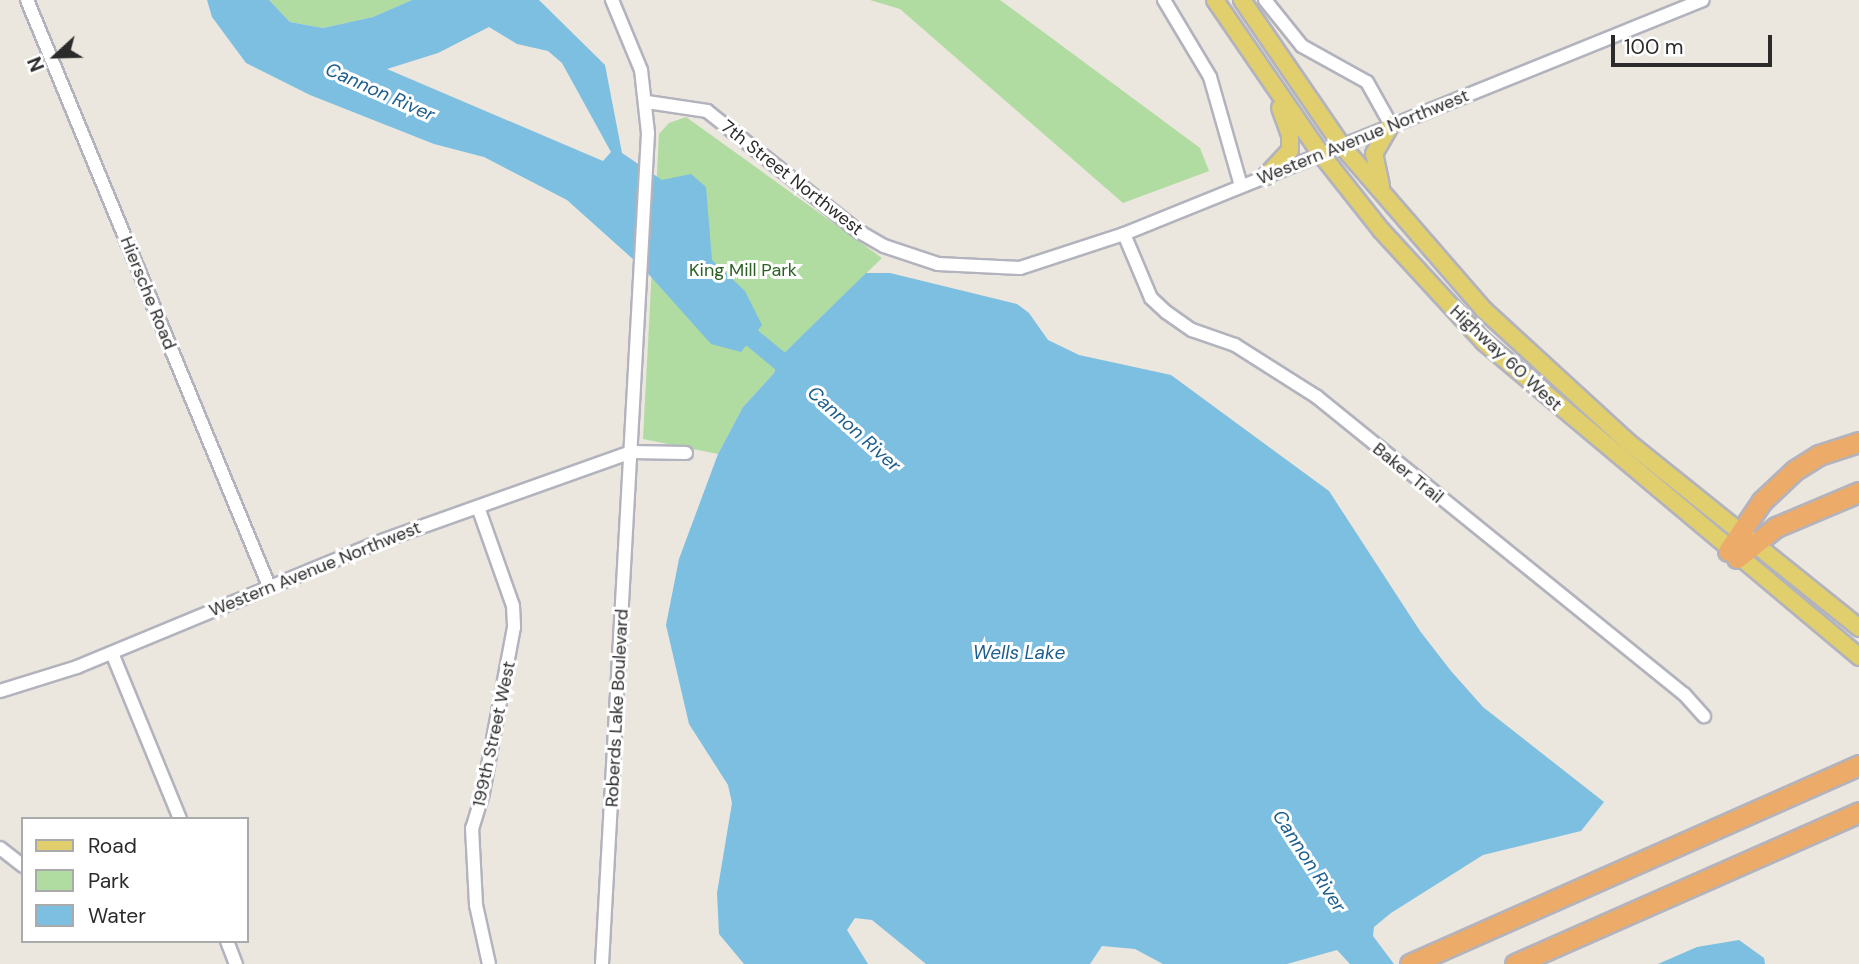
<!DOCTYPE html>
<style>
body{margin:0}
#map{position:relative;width:1859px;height:964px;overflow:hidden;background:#ebe6de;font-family:"DM Sans",sans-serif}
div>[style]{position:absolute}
.green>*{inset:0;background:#b0dba1}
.water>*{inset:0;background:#7dbfe1}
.river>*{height:19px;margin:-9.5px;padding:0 9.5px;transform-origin:9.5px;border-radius:9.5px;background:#7dbfe1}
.roads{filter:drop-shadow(2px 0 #b2b3bd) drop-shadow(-2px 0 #b2b3bd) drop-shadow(0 2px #b2b3bd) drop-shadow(0 -2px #b2b3bd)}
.minor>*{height:12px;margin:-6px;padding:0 6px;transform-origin:6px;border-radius:6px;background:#fff}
.major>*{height:16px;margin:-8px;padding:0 8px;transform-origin:8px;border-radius:8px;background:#e1cf6d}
.highway>*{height:19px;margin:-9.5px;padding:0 9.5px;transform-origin:9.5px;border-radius:9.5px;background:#ecab68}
span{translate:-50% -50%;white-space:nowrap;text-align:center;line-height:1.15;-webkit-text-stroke:6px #fff;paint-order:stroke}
.street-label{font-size:18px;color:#2b2b2b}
.park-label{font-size:18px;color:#2a6022}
.water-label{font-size:19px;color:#1c5e8d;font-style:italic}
.legend{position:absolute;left:21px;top:817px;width:228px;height:126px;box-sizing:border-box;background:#fff;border:2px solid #aaa;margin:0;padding:9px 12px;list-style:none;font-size:21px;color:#2b2b2b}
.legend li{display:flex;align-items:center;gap:14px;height:35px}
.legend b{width:35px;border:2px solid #aaa}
.north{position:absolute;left:21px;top:21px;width:70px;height:70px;-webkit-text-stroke:5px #fff;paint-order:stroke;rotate:248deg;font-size:19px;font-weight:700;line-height:28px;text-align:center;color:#2b2b2b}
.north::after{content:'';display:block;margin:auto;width:24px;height:32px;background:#2b2b2b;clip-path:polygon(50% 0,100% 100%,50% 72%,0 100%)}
.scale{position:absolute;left:1611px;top:35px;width:161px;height:32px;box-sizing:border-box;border:4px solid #2b2b2b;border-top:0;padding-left:9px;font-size:21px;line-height:24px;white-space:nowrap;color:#2b2b2b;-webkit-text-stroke:5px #fff;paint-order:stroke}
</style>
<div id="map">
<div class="green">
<div style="clip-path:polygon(269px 0,412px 0,373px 17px,323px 28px,290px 22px)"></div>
<div style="clip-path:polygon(870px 0,1000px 0,1200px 148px,1209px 171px,1123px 203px,900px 9px)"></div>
<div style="clip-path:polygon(686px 117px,882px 258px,779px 358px,774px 373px,743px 407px,718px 454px,643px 439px,659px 134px,669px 123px)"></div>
</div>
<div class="water">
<div style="clip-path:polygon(evenodd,207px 0,269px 0,290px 22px,323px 28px,373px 17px,412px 0,539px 0,605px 65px,622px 153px,662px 180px,691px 174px,706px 187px,712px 260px,745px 291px,762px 325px,741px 352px,711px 344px,644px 269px,567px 200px,484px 157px,434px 144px,310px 95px,246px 63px,212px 17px,207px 0,489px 27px,517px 44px,548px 51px,562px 63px,611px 152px,603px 161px,387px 69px,438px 53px,489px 27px)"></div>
<div style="clip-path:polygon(866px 273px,890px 273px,1017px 304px,1029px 313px,1048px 340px,1079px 355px,1171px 375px,1329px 491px,1420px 631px,1451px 671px,1483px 707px,1604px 802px,1581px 831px,1483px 855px,1391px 913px,1374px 927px,1373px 936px,1394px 964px,1350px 964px,1337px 950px,1287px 964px,1163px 964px,1135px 949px,1102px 946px,1090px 964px,926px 964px,872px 920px,855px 918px,847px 930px,868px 964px,744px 964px,719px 934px,717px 893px,732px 803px,728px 785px,689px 724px,666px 625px,679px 559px,718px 454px,743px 407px,774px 373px,779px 358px)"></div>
<div style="clip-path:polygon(1739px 940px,1764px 958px,1765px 964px,1658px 964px,1697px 947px)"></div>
</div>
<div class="river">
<div style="left:734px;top:316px;width:27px;rotate:51deg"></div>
<div style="left:751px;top:337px;width:58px;rotate:39.4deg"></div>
</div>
<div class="roads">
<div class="minor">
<div style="left:27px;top:0;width:634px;rotate:67.56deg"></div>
<div style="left:1164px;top:0;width:90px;rotate:59.1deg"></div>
<div style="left:1210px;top:77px;width:113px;rotate:74.1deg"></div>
<div style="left:1265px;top:0;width:59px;rotate:51.2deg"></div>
<div style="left:1302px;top:46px;width:74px;rotate:29deg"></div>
<div style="left:1367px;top:82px;width:49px;rotate:60.8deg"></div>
<div style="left:647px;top:102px;width:61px;rotate:8.5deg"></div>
<div style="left:707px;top:111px;width:193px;rotate:38.5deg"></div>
<div style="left:858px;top:231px;width:30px;rotate:30deg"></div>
<div style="left:884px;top:246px;width:57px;rotate:18.4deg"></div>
<div style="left:938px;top:264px;width:82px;rotate:2.8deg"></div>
<div style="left:1020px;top:268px;width:109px;rotate:-18.1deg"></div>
<div style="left:1124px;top:234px;width:624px;rotate:-22.01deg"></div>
<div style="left:1124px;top:234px;width:69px;rotate:67.1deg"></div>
<div style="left:1151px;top:298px;width:21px;rotate:43deg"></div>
<div style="left:1166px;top:312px;width:32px;rotate:35deg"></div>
<div style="left:1192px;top:330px;width:46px;rotate:19.2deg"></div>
<div style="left:1235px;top:345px;width:97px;rotate:32.4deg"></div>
<div style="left:1317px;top:397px;width:472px;rotate:39deg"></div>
<div style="left:1684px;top:694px;width:30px;rotate:48deg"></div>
<div style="left:478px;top:507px;width:105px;rotate:70.5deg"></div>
<div style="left:513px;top:606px;width:21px;rotate:87deg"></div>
<div style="left:514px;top:627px;width:169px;rotate:100.6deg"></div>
<div style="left:483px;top:793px;width:37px;rotate:107deg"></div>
<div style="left:472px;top:828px;width:77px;rotate:87deg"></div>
<div style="left:476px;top:905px;width:60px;rotate:77.6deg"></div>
<div style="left:112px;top:653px;width:179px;rotate:67.7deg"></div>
<div style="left:0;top:691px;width:81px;rotate:-17.3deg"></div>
<div style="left:77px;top:667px;width:324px;rotate:-22.5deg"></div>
<div style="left:376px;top:543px;width:272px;rotate:-19.6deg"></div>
<div style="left:632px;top:452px;width:54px;rotate:1.1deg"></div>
<div style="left:0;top:848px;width:29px;rotate:38deg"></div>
<div style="left:227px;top:941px;width:25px;rotate:69deg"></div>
<div style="left:602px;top:964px;width:832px;rotate:-86.83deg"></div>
<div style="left:648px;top:133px;width:63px;rotate:-96.3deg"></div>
<div style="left:641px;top:70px;width:76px;rotate:-112.5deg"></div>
</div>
<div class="major">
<div style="left:1215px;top:0;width:187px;rotate:55.5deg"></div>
<div style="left:1321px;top:154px;width:97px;rotate:51.7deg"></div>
<div style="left:1381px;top:230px;width:152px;rotate:47.4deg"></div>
<div style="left:1484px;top:342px;width:490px;rotate:40deg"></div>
<div style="left:1242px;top:0;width:177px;rotate:55.6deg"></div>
<div style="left:1342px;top:146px;width:216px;rotate:49.1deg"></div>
<div style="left:1483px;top:309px;width:197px;rotate:42.5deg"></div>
<div style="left:1628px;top:442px;width:297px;rotate:38.8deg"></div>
<div style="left:1266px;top:176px;width:35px;rotate:-47deg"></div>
<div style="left:1290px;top:150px;width:15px;rotate:-90deg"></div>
<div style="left:1290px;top:135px;width:29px;rotate:-110deg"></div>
<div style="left:1381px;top:186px;width:33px;rotate:-102deg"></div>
<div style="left:1374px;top:154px;width:34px;rotate:-60deg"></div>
</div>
<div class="highway">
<div style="left:1728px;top:551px;width:60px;rotate:-55.8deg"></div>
<div style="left:1762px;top:501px;width:45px;rotate:-43.2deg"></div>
<div style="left:1795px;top:470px;width:28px;rotate:-32deg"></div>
<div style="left:1819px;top:455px;width:42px;rotate:-18deg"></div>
<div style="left:1737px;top:558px;width:50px;rotate:-38.5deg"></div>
<div style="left:1776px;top:527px;width:90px;rotate:-22.9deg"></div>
<div style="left:1410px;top:964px;width:491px;rotate:-23.9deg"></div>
<div style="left:1515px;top:964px;width:376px;rotate:-23.8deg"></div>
</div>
</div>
<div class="street-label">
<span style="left:1363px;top:137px;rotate:-22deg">Western Avenue Northwest</span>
<span style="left:792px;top:178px;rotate:38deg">7th Street Northwest</span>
<span style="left:148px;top:293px;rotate:68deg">Hiersche Road</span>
<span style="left:1506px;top:358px;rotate:43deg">Highway 60 West</span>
<span style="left:1408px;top:473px;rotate:39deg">Baker Trail</span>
<span style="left:315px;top:569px;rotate:-22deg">Western Avenue Northwest</span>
<span style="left:617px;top:708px;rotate:-87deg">Roberds Lake Boulevard</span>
<span style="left:494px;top:734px;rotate:-78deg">199th Street West</span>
</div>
<div class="park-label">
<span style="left:743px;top:270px">King Mill Park</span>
</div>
<div class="water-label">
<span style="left:380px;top:92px;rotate:24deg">Cannon River</span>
<span style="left:854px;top:429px;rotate:42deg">Cannon River</span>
<span style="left:1019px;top:653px">Wells Lake</span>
<span style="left:1309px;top:861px;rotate:57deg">Cannon River</span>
</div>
<ul class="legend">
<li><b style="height:9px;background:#e1cf6d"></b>Road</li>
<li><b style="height:19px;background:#b0dba1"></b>Park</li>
<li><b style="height:19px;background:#7dbfe1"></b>Water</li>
</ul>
<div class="north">N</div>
<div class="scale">100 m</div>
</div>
